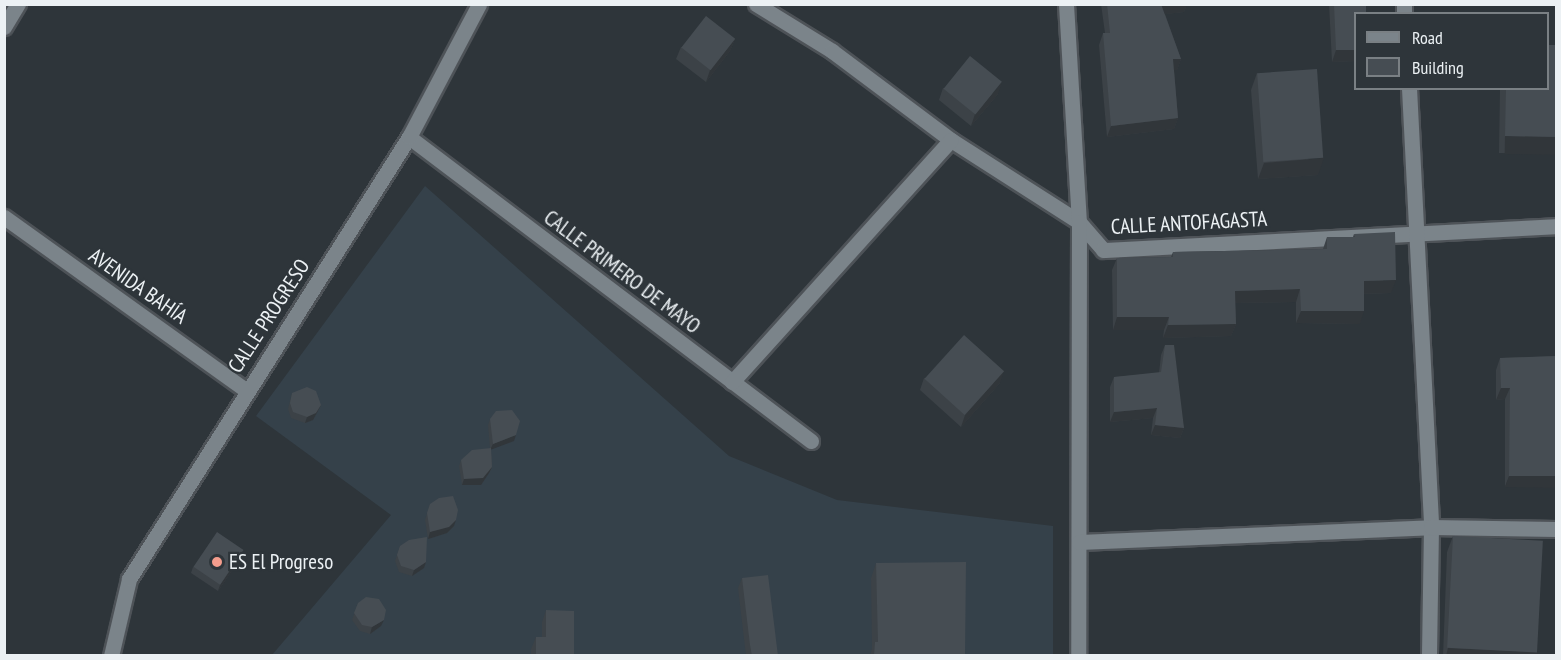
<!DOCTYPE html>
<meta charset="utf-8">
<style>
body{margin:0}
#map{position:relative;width:1561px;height:660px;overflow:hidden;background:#2e353a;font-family:"PT Sans Narrow",sans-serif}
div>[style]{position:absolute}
.built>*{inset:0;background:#35414a}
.roads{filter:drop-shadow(2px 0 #4e5358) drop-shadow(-2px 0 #4e5358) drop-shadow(0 2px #4e5358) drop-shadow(0 -2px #4e5358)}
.minor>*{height:15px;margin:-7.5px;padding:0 7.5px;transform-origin:7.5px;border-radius:7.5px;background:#7b848a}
.wall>*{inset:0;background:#3c4247}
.shaded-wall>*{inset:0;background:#31363a;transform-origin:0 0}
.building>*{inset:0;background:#464d53;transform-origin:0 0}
.dots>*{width:16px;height:16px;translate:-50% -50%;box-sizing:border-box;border:3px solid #2e353a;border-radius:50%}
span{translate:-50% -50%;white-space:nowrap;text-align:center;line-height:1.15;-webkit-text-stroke:4.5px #2e353a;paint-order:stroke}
.street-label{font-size:21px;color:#ecf1f4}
.poi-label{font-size:21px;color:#ecf1f4}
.left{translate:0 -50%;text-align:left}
.frame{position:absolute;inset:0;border:6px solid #ecf1f4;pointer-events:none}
.legend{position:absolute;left:1354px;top:12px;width:195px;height:78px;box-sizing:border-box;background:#2e353a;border:2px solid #7a8084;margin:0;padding:8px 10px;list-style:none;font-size:18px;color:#ecf1f4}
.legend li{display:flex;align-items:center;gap:12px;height:30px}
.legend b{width:30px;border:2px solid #7a8084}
</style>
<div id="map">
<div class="built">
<div style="clip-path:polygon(425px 186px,729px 456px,837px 500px,1053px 526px,1053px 655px,272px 655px,391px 515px,256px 416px)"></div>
</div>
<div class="roads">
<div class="minor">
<div style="left:756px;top:4px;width:89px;rotate:31.7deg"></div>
<div style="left:832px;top:51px;width:149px;rotate:36.8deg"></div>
<div style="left:951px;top:140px;width:152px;rotate:32.6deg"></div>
<div style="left:1079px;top:222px;width:37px;rotate:49deg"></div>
<div style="left:1103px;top:250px;width:454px;rotate:-3deg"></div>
<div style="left:1066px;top:4px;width:218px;rotate:86.6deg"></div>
<div style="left:1079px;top:222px;width:434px;rotate:90.1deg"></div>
<div style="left:1404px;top:4px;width:10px;rotate:90deg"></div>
<div style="left:4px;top:27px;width:27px;rotate:-59deg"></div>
<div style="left:1409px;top:88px;width:440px;rotate:87.1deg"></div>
<div style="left:1431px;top:527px;width:129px;rotate:90.9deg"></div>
<div style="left:409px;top:137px;width:504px;rotate:37.1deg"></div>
<div style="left:4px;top:217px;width:297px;rotate:35.6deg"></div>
<div style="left:732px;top:382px;width:326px;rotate:-47.9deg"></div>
<div style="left:1079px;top:542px;width:352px;rotate:-2.4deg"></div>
<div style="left:1431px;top:527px;width:125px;rotate:0.9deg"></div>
<div style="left:111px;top:656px;width:79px;rotate:-76.8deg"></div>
<div style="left:129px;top:579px;width:523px;rotate:-57.65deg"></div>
<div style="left:409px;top:137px;width:150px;rotate:-62.2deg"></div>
</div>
</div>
<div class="wall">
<div style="clip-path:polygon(1101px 4px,1187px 4px,1184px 12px,1165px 14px,1181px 59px,1177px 70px,1174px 70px,1178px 118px,1174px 129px,1107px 137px,1099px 45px,1103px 33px,1105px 33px)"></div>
<div style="clip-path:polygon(1329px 4px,1366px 4px,1356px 14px,1356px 61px,1332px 62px)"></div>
<div style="clip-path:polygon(735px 39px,730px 51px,706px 82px,676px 59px,681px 47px)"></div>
<div style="clip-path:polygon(1557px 45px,1557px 154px,1499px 153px,1500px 88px,1548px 88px)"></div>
<div style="clip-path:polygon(1257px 73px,1318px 175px,1258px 179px,1251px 90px)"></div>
<div style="clip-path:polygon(943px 88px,998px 94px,971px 126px,939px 100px)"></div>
<div style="clip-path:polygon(1354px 234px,1391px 293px,1364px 294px,1360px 324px,1296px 323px,1296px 302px,1235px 303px,1236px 324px,1231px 336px,1163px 338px,1164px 330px,1113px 330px,1112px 270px,1117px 258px,1171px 257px,1173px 252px,1323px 249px,1327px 237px,1353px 237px)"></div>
<div style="clip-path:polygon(1165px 345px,1184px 428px,1180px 438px,1151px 435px,1153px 418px,1110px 422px,1110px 387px,1114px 377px,1159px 373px,1161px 355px)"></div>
<div style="clip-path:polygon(1557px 356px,1505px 487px,1505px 399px,1496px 400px,1496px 370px,1500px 358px)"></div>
<div style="clip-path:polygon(924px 378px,1000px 383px,961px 427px,920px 390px)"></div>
<div style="clip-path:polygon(292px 393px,321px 405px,313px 420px,305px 423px,291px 418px,288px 409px)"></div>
<div style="clip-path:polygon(490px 419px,514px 441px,491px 449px,492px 467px,489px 473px,481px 485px,462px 485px,459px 466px,461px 460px,490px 448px,488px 425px)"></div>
<div style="clip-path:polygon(430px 504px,454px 526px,447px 533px,428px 539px,425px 520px)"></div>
<div style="clip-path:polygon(1453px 536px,1537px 656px,1443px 656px,1447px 552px)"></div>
<div style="clip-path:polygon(400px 546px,426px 562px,424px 568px,412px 576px,399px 572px,395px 561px)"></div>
<div style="clip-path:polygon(242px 556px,218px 591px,191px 573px,193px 567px)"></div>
<div style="clip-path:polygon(876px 563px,965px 656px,870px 656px,872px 648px,871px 578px)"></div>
<div style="clip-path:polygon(742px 578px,778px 656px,746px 656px,738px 588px)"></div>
<div style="clip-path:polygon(358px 603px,381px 626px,370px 634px,360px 631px,352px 620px)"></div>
<div style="clip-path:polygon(546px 610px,574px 656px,531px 656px,531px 649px,536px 637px,542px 637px,542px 622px)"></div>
</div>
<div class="shaded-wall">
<div style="clip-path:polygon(1161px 4px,1187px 4px,1184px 12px,1157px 15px)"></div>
<div style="clip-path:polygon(735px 39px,730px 51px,706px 82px,710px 70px)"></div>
<div style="clip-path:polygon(1336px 50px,1356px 50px,1356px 61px,1332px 62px)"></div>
<div style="clip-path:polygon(1173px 59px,1181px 59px,1177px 70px,1169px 70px)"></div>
<div style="clip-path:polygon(1002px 82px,998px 94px,971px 126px,975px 114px)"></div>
<div style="clip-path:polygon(1178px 118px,1174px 129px,1107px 137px,1111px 126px)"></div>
<div style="left:1505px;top:136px;width:52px;height:18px;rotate:1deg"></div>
<div style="clip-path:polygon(1324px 158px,1318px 175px,1258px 179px,1264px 163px)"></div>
<div style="clip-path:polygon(1396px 280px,1391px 293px,1359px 294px,1364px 281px)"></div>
<div style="clip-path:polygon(1300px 289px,1296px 302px,1230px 303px,1235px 291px)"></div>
<div style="clip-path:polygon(1301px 311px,1364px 311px,1360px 324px,1296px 323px)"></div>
<div style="clip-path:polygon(1117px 317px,1169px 317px,1164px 330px,1113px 330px)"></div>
<div style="clip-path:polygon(1236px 324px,1231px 336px,1163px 338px,1168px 325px)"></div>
<div style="clip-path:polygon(1004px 371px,1000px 383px,961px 427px,965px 415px)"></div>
<div style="clip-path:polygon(1501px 388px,1510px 388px,1505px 399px,1496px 400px)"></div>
<div style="clip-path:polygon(321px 405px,313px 420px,305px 423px,307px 417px)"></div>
<div style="clip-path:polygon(1157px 408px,1153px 418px,1110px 422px,1114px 412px)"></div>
<div style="clip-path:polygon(1155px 425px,1184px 428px,1180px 438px,1151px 435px)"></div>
<div style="clip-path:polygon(516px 435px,514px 441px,490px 450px,493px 444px)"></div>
<div style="clip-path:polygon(492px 467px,489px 473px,481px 485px,462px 485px,464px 479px)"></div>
<div style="clip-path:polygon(1509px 476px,1557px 476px,1557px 488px,1505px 487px)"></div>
<div style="clip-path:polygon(456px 520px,454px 526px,447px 533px,428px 539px,430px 532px)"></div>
<div style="clip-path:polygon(244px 550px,242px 556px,218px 591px,220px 585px)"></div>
<div style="clip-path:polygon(426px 562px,424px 568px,412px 576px,414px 570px)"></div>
<div style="clip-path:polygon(384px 620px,381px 626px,370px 634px,372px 627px)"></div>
<div style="clip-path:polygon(1448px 648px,1538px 652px,1537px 656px,1446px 656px)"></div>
</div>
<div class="building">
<div style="clip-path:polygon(1107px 4px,1161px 4px,1181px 59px,1173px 59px,1178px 118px,1111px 126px,1103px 33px,1110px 33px)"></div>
<div style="clip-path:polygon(1334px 4px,1366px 4px,1366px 14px,1356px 14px,1356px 50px,1336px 50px)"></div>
<div style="left:706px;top:16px;width:37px;height:40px;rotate:38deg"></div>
<div style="clip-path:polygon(1548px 45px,1557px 45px,1557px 137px,1505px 136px,1506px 88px,1548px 88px)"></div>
<div style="left:970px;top:56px;width:41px;height:42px;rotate:39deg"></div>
<div style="left:1317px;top:69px;width:89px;height:60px;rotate:86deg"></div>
<div style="clip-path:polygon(1395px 232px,1396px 280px,1364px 281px,1364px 311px,1301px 311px,1300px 289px,1235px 291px,1236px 324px,1168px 325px,1169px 317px,1117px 317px,1117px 258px,1173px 257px,1173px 252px,1327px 249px,1327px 237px,1355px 237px,1354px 234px)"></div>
<div style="left:964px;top:335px;width:54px;height:59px;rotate:42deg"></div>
<div style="clip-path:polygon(1165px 345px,1174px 345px,1184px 428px,1155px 425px,1157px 408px,1114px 412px,1114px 377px,1161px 372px)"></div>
<div style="clip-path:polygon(1557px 356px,1557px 476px,1509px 476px,1510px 388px,1501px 388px,1500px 358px)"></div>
<div style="clip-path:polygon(307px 387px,316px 391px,321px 405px,316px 413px,307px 417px,293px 412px,290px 403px,292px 393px)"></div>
<div style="clip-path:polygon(512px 410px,520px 421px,516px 435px,493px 444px,490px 419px,496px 411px)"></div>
<div style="clip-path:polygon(491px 448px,492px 467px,483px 478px,464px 479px,461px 460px,472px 450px)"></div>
<div style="clip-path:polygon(453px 496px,458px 510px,456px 520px,449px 527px,430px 532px,427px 513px,430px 504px,439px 498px)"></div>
<div style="left:217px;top:532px;width:32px;height:42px;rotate:34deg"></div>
<div style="left:1453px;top:536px;width:90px;height:112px;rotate:3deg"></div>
<div style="clip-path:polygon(427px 537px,426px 562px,414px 570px,401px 566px,397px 555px,400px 546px,409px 540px)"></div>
<div style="clip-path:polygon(966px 562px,965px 656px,874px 656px,875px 642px,878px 642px,876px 563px)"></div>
<div style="clip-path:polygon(768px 575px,778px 656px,752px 656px,750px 645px,742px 578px)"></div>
<div style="clip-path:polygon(366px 597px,379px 599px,386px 610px,384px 620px,372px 627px,362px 625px,354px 613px,358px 603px)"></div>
<div style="clip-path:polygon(546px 610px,574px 611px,574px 656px,536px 656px,536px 637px,546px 637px)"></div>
</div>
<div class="dots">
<div style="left:217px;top:562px;background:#f49d8d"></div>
</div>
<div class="street-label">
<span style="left:1189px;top:223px;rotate:-3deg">CALLE ANTOFAGASTA</span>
<span style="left:622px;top:272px;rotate:37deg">CALLE PRIMERO DE MAYO</span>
<span style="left:138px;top:286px;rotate:35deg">AVENIDA BAHÍA</span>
<span style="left:269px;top:316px;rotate:-57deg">CALLE PROGRESO</span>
</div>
<div class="poi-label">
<span class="left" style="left:229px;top:562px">ES El Progreso</span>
</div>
<div class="frame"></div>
<ul class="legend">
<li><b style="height:8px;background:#7b848a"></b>Road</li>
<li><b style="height:16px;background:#464d53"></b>Building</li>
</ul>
</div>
